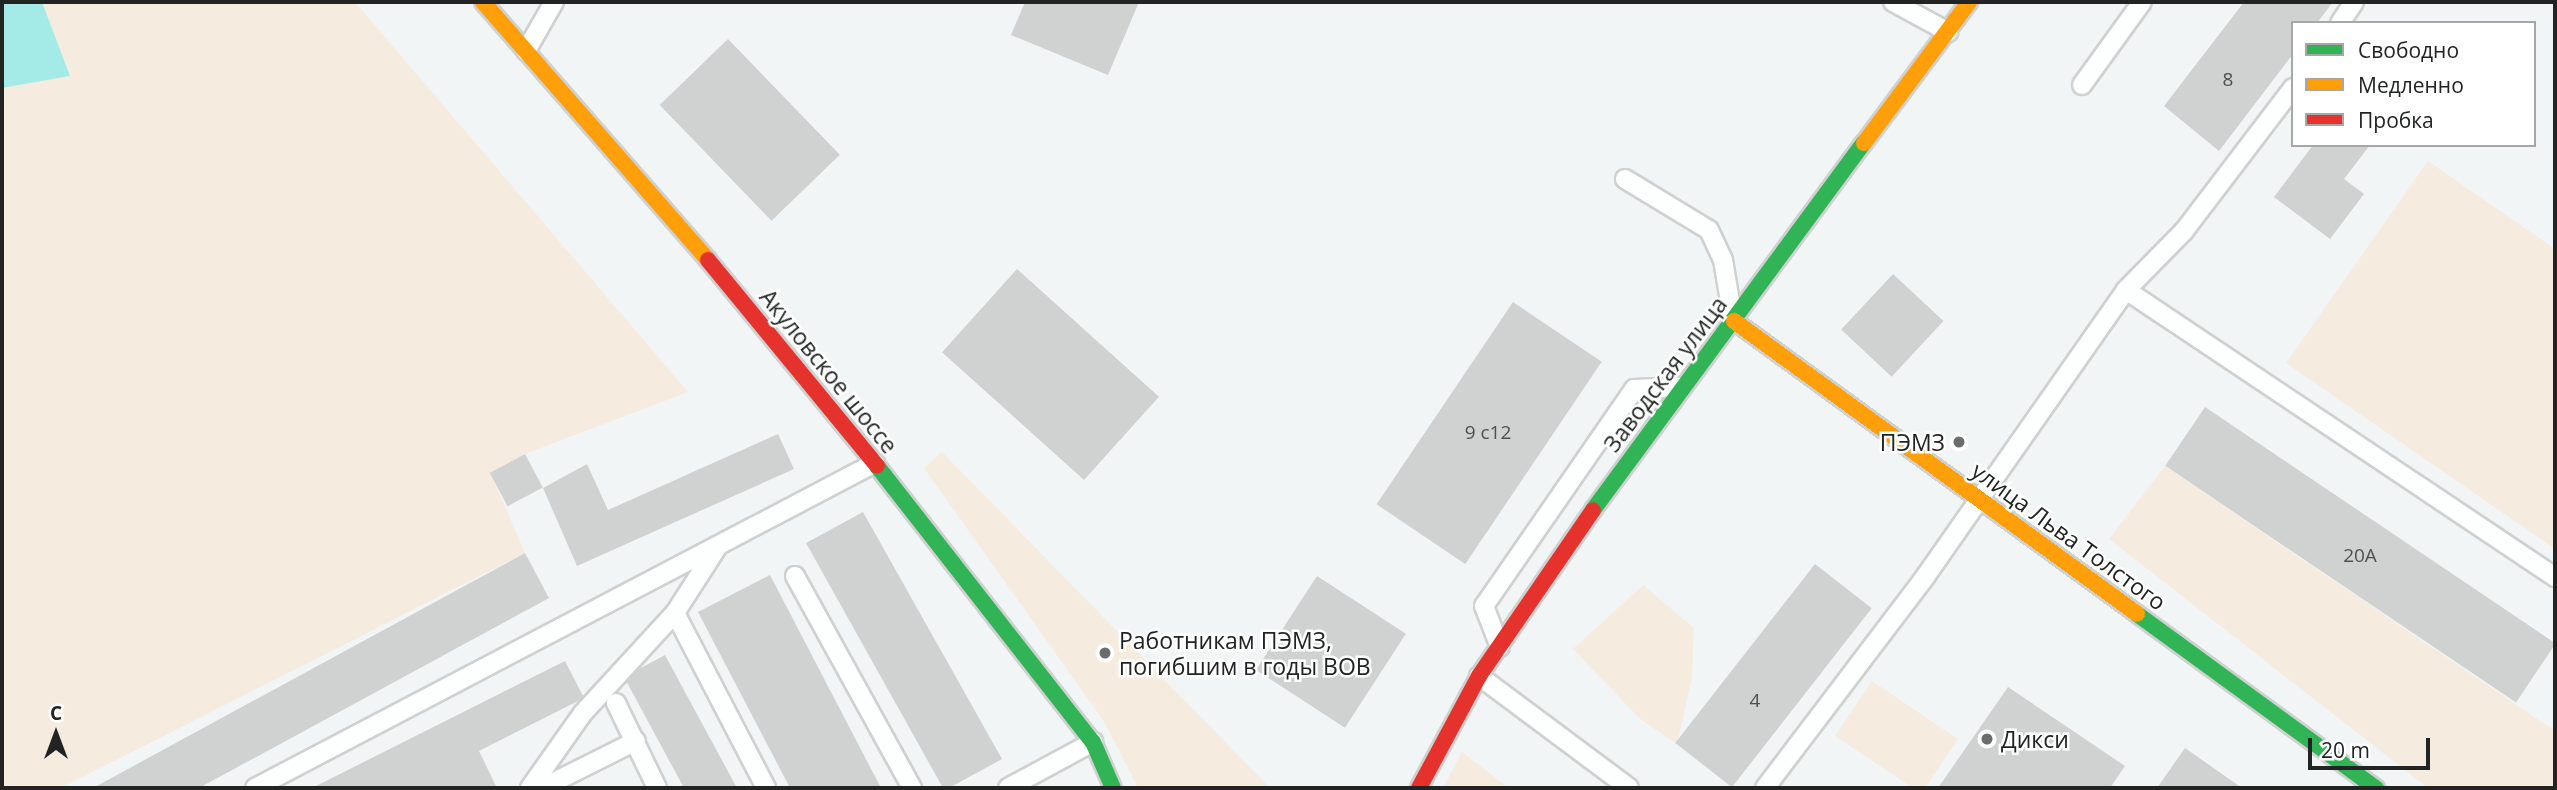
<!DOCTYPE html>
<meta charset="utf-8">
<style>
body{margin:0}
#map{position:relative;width:2557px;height:790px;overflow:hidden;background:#f2f5f5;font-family:"Open Sans",sans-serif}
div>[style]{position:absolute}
.green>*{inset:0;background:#f6ebdf}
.water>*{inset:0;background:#a4eae6}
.building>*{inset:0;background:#d0d2d2;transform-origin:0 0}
.roads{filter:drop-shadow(2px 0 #cfd1d1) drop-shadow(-2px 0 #cfd1d1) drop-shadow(0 2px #cfd1d1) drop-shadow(0 -2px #cfd1d1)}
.lane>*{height:18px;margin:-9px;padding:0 9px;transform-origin:9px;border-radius:9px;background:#fdfefe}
.fast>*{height:16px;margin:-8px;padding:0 8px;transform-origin:8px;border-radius:8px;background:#30b455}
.slow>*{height:16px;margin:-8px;padding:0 8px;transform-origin:8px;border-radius:8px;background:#ff9f0a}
.jam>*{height:16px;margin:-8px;padding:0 8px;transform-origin:8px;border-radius:8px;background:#e5322d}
.dots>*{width:19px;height:19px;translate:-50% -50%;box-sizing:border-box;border:4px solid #fff;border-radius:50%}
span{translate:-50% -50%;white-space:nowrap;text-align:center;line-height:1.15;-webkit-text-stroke:5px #fff;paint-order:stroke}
.number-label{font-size:19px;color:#4e5050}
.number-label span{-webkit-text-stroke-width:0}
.street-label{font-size:23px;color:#222424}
.poi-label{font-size:23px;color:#222424}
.right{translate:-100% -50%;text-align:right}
.left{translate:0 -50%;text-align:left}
.frame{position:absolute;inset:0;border:4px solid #222424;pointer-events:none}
.legend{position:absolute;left:2291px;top:21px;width:245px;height:126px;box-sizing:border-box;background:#fff;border:2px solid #a7a7a7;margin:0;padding:9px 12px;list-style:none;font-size:21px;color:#222424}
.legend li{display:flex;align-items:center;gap:14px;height:35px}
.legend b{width:35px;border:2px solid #a7a7a7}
.north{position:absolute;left:21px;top:699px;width:70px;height:70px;-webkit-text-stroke:5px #fff;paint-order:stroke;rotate:0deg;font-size:19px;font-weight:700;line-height:28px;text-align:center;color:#222424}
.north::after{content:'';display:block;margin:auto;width:24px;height:32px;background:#222424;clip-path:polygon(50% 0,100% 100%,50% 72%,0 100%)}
.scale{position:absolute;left:2308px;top:738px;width:122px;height:32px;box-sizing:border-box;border:4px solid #222424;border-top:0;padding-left:9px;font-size:21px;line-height:24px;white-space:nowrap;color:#222424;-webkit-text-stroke:5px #fff;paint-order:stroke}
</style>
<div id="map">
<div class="green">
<div style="clip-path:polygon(42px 2px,355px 2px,688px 392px,525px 454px,490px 472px,525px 553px,61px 788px,2px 788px,2px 88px,70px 76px)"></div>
<div style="clip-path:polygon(2428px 161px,2555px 249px,2555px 549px,2286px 363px)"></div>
<div style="clip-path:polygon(942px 452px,1270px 788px,1138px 788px,1105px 723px,924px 468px)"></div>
<div style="clip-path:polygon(2165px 466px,2555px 731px,2555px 788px,2428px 788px,2109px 539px)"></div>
<div style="clip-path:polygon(1643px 585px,1694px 628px,1692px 678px,1677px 744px,1640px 719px,1573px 649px)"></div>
<div style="clip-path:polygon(1872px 681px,1958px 739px,1925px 788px,1913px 788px,1835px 736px)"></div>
<div style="clip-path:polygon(1462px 752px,1509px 788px,1443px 788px)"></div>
</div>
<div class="water">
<div style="clip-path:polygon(2px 2px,42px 2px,70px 76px,2px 88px)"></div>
</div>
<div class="building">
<div style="clip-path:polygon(1025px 2px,1139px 2px,1108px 75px,1011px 35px)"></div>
<div style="clip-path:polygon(2244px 2px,2333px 2px,2317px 23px,2293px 23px,2293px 54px,2219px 151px,2164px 106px)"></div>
<div style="left:728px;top:39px;width:161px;height:95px;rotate:46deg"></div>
<div style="clip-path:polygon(2313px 145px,2370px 145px,2344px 179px,2364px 194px,2330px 239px,2274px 197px)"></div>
<div style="left:1017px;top:269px;width:191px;height:112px;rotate:42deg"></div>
<div style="left:1893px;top:274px;width:69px;height:76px;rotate:43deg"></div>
<div style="left:1513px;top:302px;width:107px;height:244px;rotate:34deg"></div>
<div style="left:2205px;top:407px;width:423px;height:71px;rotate:34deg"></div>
<div style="clip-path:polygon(778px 434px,794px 469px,577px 566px,543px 488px,587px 464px,608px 510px)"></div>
<div style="left:525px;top:454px;width:38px;height:40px;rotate:62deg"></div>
<div style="clip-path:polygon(863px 512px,1002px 759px,949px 788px,943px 788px,806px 543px)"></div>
<div style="clip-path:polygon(525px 553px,549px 598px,199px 788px,93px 788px)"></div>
<div style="left:1815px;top:564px;width:72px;height:227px;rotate:38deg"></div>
<div style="clip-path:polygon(770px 575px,881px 788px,790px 788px,698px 612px)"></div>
<div style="left:1317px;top:576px;width:106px;height:112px;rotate:33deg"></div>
<div style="clip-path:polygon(665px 655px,737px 788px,684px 788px,624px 677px)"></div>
<div style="clip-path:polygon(565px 661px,584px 698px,479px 751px,497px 788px,312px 788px)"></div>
<div style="clip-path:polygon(2008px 687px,2125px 766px,2110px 788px,1938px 788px)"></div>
<div style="clip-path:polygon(2185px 748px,2242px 788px,2157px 788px)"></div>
</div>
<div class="roads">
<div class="lane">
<div style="left:1893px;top:2px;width:63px;rotate:28.6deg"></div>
<div style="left:2340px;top:23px;width:25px;rotate:-56deg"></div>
<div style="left:526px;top:51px;width:56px;rotate:-60.3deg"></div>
<div style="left:2082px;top:85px;width:102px;rotate:-54.1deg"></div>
<div style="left:1625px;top:179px;width:98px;rotate:31.3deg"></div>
<div style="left:1709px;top:230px;width:33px;rotate:65deg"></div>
<div style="left:1723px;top:260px;width:54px;rotate:80.4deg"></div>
<div style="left:2126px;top:290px;width:83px;rotate:-45.5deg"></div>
<div style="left:2184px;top:231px;width:180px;rotate:-52.7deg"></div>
<div style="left:795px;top:576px;width:242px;rotate:61.1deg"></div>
<div style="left:675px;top:613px;width:197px;rotate:62.5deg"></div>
<div style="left:1500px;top:647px;width:44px;rotate:-111.3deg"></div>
<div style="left:1484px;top:606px;width:264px;rotate:-55.3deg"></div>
<div style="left:1634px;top:389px;width:45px;rotate:-2.5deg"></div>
<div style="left:1479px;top:676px;width:187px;rotate:36.7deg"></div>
<div style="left:616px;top:703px;width:94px;rotate:64.2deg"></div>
<div style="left:255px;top:788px;width:700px;rotate:-27.66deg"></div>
<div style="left:530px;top:788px;width:92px;rotate:-54.8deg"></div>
<div style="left:583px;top:713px;width:136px;rotate:-47.4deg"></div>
<div style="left:675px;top:613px;width:80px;rotate:-57.3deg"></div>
<div style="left:542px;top:788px;width:105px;rotate:-26.6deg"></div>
<div style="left:1008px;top:788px;width:97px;rotate:-28.4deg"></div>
<div style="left:1765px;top:788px;width:265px;rotate:-52.8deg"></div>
<div style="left:1925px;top:577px;width:350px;rotate:-55deg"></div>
<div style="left:2126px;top:290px;width:516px;rotate:33.78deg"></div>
</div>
<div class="fast">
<div style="left:877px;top:466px;width:350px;rotate:52deg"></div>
<div style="left:1093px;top:742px;width:50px;rotate:66.5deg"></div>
<div style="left:1593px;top:510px;width:456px;rotate:-53.6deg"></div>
<div style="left:2137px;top:614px;width:296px;rotate:36.1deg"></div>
</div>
<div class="slow">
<div style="left:483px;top:2px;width:342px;rotate:48.9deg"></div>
<div style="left:1864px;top:143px;width:176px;rotate:-53.3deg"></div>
<div style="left:1734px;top:321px;width:498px;rotate:36deg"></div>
</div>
<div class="jam">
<div style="left:708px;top:260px;width:266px;rotate:50.6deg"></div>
<div style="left:1419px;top:788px;width:127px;rotate:-61.8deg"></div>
<div style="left:1479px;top:676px;width:201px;rotate:-55.5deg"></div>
</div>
</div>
<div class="dots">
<div style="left:1959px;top:442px;background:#6b6d6d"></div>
<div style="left:1105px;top:653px;background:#6b6d6d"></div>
<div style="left:1987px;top:739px;background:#6b6d6d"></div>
</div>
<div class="number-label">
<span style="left:2228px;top:80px">8</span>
<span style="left:1488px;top:433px">9 с12</span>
<span style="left:2360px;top:556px">20А</span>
<span style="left:1755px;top:701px">4</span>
</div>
<div class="street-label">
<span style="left:829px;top:371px;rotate:51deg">Акуловское шоссе</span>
<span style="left:1665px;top:374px;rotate:-53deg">Заводская улица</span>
<span style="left:2069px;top:536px;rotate:36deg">улица Льва Толстого</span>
</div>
<div class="poi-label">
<span class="right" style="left:1945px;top:442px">ПЭМЗ</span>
<span class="left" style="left:1119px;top:653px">Работникам ПЭМЗ,<br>погибшим в годы ВОВ</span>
<span class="left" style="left:2001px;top:739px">Дикси</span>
</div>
<div class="frame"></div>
<ul class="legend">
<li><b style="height:9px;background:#30b455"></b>Свободно</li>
<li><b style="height:9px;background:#ff9f0a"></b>Медленно</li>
<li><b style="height:9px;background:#e5322d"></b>Пробка</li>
</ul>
<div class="north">С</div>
<div class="scale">20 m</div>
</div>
